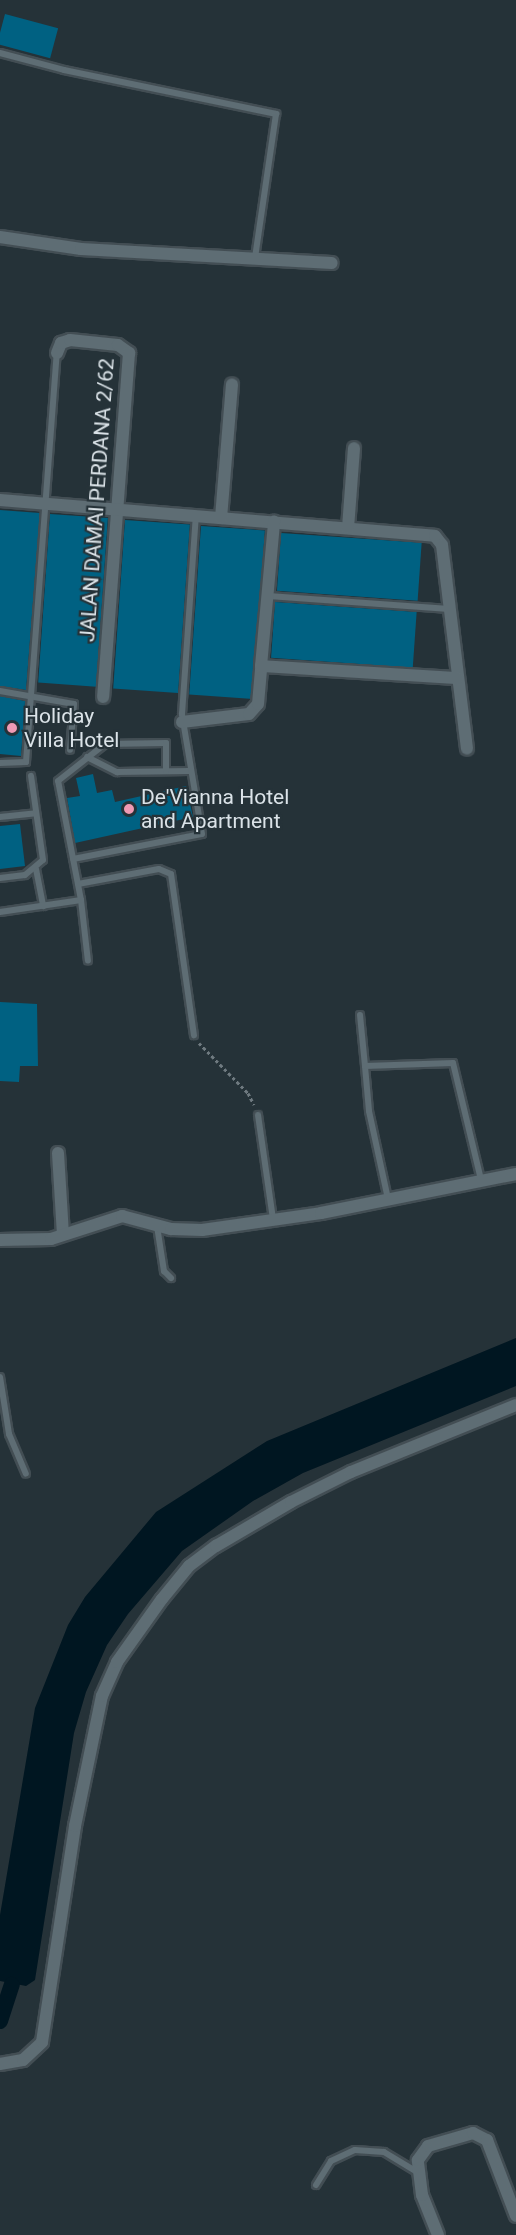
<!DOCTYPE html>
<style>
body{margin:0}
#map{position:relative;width:516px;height:2235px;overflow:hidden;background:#253238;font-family:Roboto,sans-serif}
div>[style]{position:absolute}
.water>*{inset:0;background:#001621}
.canal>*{height:16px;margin:-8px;padding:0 8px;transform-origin:8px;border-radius:8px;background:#001621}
.building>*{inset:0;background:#006182;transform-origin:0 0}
.path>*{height:3px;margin-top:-1.5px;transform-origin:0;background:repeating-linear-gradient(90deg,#6f7a80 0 3px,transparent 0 6px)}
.roads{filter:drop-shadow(2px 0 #434e54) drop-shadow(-2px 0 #434e54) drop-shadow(0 2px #434e54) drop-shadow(0 -2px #434e54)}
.lane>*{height:6px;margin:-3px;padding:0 3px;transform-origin:3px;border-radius:3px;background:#5e6d74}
.street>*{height:12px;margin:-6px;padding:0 6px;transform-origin:6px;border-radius:6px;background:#5e6d74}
.dots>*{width:16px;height:16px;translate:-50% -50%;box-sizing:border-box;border:3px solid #253238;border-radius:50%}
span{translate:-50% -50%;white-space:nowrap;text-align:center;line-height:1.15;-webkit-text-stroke:4.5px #253238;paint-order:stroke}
.street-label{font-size:21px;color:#dbe3e8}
.poi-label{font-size:21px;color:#dbe3e8}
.left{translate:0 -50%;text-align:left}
</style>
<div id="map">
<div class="water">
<div style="clip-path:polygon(516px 1338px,516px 1386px,303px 1473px,253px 1501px,182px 1551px,128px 1614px,107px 1645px,86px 1692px,74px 1733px,35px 1980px,26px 1986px,0 1981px,0 1915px,35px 1708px,68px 1625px,85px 1597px,156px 1512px,267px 1441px)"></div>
</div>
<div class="canal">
<div style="left:0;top:2021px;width:38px;rotate:-72deg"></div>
</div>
<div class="building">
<div style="left:5px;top:14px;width:55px;height:31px;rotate:15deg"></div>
<div style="clip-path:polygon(0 510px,40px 513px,26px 690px,0 686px)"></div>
<div style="left:50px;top:514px;width:58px;height:169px;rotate:4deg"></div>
<div style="left:125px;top:520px;width:65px;height:169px;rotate:4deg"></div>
<div style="left:201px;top:526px;width:64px;height:169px;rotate:4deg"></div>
<div style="left:281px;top:533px;width:141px;height:58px;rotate:4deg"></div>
<div style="left:275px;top:602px;width:142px;height:56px;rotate:4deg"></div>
<div style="clip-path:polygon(0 696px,25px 701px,21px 756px,0 754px)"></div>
<div style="clip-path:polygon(93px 774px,97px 793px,112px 790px,115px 802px,186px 786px,193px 817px,75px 843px,67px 798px,80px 796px,76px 778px)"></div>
<div style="clip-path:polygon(20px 824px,25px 866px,0 869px,0 826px)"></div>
<div style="clip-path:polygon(0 1002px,37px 1004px,38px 1066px,20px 1066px,19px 1082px,0 1081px)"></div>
</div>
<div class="path">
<div style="left:199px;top:1043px;width:70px;rotate:45.6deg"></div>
<div style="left:248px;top:1093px;width:13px;rotate:63deg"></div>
</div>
<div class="roads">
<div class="lane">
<div style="left:0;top:53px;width:66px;rotate:14.9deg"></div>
<div style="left:64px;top:70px;width:217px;rotate:11.7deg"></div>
<div style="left:276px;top:114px;width:146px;rotate:98.3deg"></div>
<div style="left:268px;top:596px;width:182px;rotate:4.1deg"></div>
<div style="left:0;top:691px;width:75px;rotate:10deg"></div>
<div style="left:74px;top:704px;width:46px;rotate:95deg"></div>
<div style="left:87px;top:757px;width:34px;rotate:27deg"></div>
<div style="left:117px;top:772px;width:72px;rotate:-0.8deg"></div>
<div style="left:0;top:763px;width:26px;rotate:-2deg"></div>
<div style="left:26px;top:762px;width:410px;rotate:-85.7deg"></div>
<div style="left:0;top:817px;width:36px;rotate:-6deg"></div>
<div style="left:73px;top:859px;width:131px;rotate:-11deg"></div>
<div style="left:202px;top:834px;width:122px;rotate:-99.5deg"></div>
<div style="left:182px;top:714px;width:198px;rotate:-86deg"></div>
<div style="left:36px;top:869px;width:38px;rotate:79deg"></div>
<div style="left:0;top:878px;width:25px;rotate:-7deg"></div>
<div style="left:25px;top:875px;width:23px;rotate:-40deg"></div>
<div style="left:43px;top:860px;width:85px;rotate:-98.1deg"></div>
<div style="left:78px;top:884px;width:82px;rotate:-10.5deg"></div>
<div style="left:159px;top:869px;width:13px;rotate:23deg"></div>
<div style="left:171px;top:874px;width:163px;rotate:81.9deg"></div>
<div style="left:81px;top:900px;width:61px;rotate:83.5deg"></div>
<div style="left:0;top:912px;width:82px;rotate:-8.4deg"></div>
<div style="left:81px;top:900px;width:121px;rotate:-100.9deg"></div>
<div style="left:58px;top:781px;width:60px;rotate:-38.2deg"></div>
<div style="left:105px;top:744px;width:61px;rotate:-0.9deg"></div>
<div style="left:166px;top:743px;width:28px;rotate:90deg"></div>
<div style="left:360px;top:1015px;width:51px;rotate:84.4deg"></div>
<div style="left:258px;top:1115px;width:105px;rotate:81.8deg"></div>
<div style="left:388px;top:1199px;width:90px;rotate:-102.2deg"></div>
<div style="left:369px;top:1111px;width:45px;rotate:-95.1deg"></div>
<div style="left:365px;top:1066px;width:88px;rotate:-2deg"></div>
<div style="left:453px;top:1063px;width:120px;rotate:76.5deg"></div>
<div style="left:157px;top:1226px;width:46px;rotate:81.2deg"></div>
<div style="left:164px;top:1271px;width:10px;rotate:45deg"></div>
<div style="left:0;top:1377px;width:58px;rotate:81deg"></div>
<div style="left:9px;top:1434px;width:43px;rotate:67deg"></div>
<div style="left:316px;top:2185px;width:28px;rotate:-58deg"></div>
<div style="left:331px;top:2161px;width:26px;rotate:-25deg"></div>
<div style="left:355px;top:2150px;width:29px;rotate:4deg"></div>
<div style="left:384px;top:2152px;width:37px;rotate:31deg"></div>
</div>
<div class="street">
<div style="left:0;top:237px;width:82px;rotate:8.4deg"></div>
<div style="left:81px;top:249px;width:251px;rotate:3.2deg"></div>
<div style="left:57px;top:353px;width:11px;rotate:-68deg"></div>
<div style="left:61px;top:343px;width:9px;rotate:-18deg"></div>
<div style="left:70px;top:340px;width:48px;rotate:5.9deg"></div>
<div style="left:118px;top:345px;width:14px;rotate:36deg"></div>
<div style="left:129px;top:353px;width:345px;rotate:94.3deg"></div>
<div style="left:0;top:500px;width:436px;rotate:4.7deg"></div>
<div style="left:435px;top:536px;width:11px;rotate:52deg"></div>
<div style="left:442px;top:545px;width:205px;rotate:83deg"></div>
<div style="left:221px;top:518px;width:134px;rotate:-85.3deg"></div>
<div style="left:348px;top:528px;width:80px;rotate:-85.7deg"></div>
<div style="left:261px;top:666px;width:145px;rotate:-84.8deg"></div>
<div style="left:182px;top:722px;width:67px;rotate:-6.8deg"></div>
<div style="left:249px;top:714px;width:13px;rotate:-48deg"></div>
<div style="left:258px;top:704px;width:38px;rotate:-85deg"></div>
<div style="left:261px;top:666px;width:197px;rotate:3.5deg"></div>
<div style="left:58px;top:1153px;width:81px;rotate:86.5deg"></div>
<div style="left:0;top:1240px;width:51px;rotate:-1.1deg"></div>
<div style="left:51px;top:1239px;width:75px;rotate:-17.9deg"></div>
<div style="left:122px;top:1216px;width:51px;rotate:14.9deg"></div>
<div style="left:171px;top:1229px;width:31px;rotate:2deg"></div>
<div style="left:202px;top:1230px;width:120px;rotate:-8.1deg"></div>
<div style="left:321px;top:1213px;width:199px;rotate:-11.3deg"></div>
<div style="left:0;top:2064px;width:23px;rotate:-10deg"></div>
<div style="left:23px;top:2060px;width:26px;rotate:-43deg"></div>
<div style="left:42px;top:2042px;width:219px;rotate:-81.3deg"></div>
<div style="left:75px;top:1826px;width:133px;rotate:-78.3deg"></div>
<div style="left:102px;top:1696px;width:37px;rotate:-66deg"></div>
<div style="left:117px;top:1662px;width:77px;rotate:-54.5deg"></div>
<div style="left:162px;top:1599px;width:43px;rotate:-50.7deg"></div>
<div style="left:189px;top:1566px;width:34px;rotate:-37deg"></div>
<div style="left:216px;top:1546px;width:87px;rotate:-30.4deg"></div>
<div style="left:291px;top:1502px;width:67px;rotate:-26.6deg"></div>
<div style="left:351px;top:1472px;width:178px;rotate:-22.1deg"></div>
<div style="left:438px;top:2235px;width:43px;rotate:-111.8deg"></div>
<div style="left:422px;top:2195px;width:35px;rotate:-97deg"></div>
<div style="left:418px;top:2160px;width:17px;rotate:-54deg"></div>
<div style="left:428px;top:2146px;width:47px;rotate:-16.1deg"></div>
<div style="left:473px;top:2133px;width:16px;rotate:27deg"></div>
<div style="left:487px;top:2140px;width:81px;rotate:69.1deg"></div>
</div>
</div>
<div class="dots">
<div style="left:12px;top:728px;background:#f09ab4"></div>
<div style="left:129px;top:809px;background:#f09ab4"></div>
</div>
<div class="street-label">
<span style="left:97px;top:500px;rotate:-86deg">JALAN DAMAI PERDANA 2/62</span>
</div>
<div class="poi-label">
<span class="left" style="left:24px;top:728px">Holiday<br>Villa Hotel</span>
<span class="left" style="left:141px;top:809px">De'Vianna Hotel<br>and Apartment</span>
</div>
</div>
